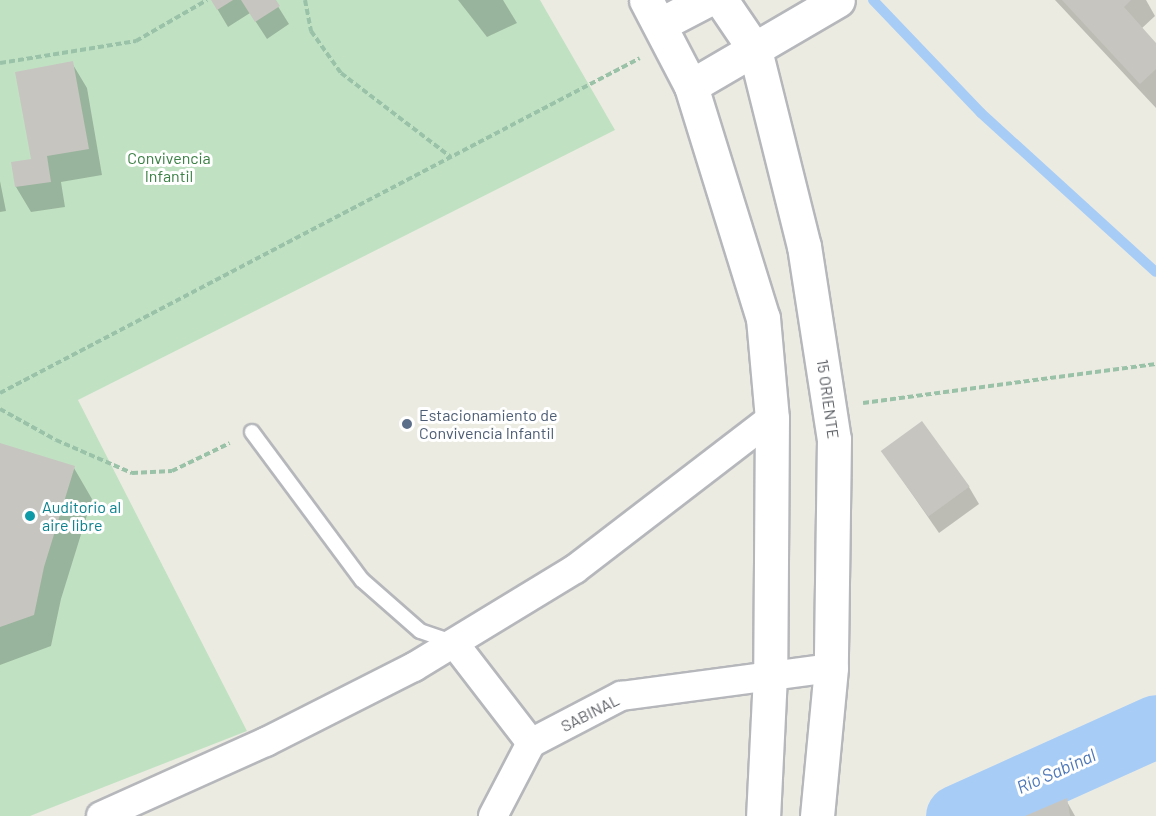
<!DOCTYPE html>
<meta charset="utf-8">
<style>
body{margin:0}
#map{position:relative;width:1156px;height:816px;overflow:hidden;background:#ecebe2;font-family:Barlow,sans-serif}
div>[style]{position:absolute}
.green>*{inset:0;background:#c0e2c3}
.shadow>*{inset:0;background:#0003}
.stream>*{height:10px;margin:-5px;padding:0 5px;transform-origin:5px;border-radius:5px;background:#a7cdf7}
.river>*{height:63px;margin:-31.5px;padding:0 31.5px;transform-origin:31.5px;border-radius:31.5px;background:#a7cdf7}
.building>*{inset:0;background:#c7c5c0;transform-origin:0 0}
.path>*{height:4px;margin-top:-2px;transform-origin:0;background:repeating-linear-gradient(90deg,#9ac2a9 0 6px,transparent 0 9px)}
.roads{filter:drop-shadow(2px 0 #b5b7bb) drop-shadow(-2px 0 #b5b7bb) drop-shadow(0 2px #b5b7bb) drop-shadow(0 -2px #b5b7bb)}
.service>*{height:14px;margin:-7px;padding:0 7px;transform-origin:7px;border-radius:7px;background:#fff}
.minor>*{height:28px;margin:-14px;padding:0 14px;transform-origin:14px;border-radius:14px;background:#fff}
.secondary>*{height:33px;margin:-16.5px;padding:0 16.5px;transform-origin:16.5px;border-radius:16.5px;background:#fff}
.dots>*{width:16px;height:16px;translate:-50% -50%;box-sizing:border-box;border:3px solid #fff;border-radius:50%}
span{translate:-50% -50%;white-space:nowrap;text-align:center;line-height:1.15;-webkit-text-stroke:6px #fff;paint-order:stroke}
.park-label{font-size:16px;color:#3b8045}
.street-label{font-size:16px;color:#5a5d62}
.service-label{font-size:16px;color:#4e5e75}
.left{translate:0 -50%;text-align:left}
.culture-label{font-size:16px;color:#0d838f}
.water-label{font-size:18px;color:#4c77b8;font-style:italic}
</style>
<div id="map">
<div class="green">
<div style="clip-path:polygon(0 0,540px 0,615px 130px,78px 400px,247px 731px,30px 816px,0 816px)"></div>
</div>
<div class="shadow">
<div style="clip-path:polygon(212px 0,274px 0,289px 24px,267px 39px,250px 13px,228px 27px)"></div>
<div style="clip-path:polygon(458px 0,503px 0,517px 23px,487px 37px)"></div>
<div style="clip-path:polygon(1055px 0,1146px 0,1155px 16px,1141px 29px,1156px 46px,1156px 108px)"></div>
<div style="clip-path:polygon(72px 63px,87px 88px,102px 175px,61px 182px,65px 207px,31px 212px,16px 187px,13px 163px,33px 160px)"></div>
<div style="clip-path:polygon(0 181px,6px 211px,0 212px)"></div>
<div style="clip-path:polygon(0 444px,74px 468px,92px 499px,61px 599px,51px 646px,0 665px)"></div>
<div style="clip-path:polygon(883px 452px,969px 487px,979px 504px,939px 533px)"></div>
<div style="clip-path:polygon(1066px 800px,1075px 816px,1029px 816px)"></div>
</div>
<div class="stream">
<div style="left:873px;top:0;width:156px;rotate:46.3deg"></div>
<div style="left:981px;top:113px;width:236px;rotate:42.3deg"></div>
</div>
<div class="river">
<div style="left:957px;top:816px;width:218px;rotate:-24.3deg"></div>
</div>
<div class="building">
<div style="clip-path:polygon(211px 0,233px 0,217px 10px)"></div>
<div style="clip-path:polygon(241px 0,276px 0,280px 6px,255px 22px)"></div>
<div style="clip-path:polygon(1062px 0,1131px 0,1124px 7px,1156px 43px,1156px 69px,1140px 84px)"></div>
<div style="clip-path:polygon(73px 61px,89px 149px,47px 156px,51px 182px,15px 187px,11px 162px,31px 159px,15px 72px)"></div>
<div style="left:922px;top:421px;width:81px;height:51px;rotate:54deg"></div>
<div style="clip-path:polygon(0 443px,75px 466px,44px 567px,34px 615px,0 627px)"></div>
<div style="clip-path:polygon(1067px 798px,1070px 816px,1025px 816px)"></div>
</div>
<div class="path">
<div style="left:305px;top:0;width:32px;rotate:79deg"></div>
<div style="left:311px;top:31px;width:52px;rotate:54.5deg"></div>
<div style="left:341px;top:73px;width:138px;rotate:37.4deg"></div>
<div style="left:0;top:63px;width:138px;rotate:-9.2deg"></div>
<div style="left:136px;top:41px;width:82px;rotate:-30deg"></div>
<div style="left:0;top:393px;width:722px;rotate:-27.63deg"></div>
<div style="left:863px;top:403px;width:296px;rotate:-7.6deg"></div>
<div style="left:0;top:409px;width:64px;rotate:29deg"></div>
<div style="left:56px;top:440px;width:83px;rotate:23.5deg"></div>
<div style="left:132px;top:473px;width:40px;rotate:-2.9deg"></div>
<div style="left:172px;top:471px;width:64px;rotate:-25.8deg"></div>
</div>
<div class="roads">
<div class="service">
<div style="left:252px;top:432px;width:184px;rotate:53.4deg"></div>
<div style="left:362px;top:580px;width:77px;rotate:41.3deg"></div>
<div style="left:420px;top:631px;width:36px;rotate:19deg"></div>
</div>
<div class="minor">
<div style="left:454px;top:643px;width:126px;rotate:52.4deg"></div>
<div style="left:101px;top:816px;width:181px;rotate:-24.2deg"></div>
<div style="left:266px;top:742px;width:166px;rotate:-26.9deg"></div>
<div style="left:414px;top:667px;width:188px;rotate:-31.3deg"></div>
<div style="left:575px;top:569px;width:248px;rotate:-37.5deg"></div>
<div style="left:493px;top:816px;width:82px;rotate:-62.5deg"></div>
<div style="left:531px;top:743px;width:102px;rotate:-27.6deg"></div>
<div style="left:621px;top:696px;width:212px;rotate:-7.6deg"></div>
</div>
<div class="secondary">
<div style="left:646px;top:0;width:97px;rotate:62.4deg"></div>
<div style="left:691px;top:86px;width:243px;rotate:72.8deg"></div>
<div style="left:763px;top:318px;width:100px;rotate:84.9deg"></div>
<div style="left:772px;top:418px;width:257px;rotate:90.4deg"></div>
<div style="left:770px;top:675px;width:141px;rotate:92.8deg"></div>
<div style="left:721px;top:0;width:60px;rotate:55.8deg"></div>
<div style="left:755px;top:50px;width:202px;rotate:76deg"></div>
<div style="left:804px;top:246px;width:195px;rotate:81.2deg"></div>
<div style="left:834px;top:439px;width:229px;rotate:90.8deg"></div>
<div style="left:831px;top:668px;width:149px;rotate:95.4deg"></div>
<div style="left:661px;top:24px;width:52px;rotate:-27.6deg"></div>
<div style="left:691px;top:86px;width:170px;rotate:-30.3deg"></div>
</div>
</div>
<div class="dots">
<div style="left:407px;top:424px;background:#5c6f8a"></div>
<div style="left:30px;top:516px;background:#0f9aa8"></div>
</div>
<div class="park-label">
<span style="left:169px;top:167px">Convivencia<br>Infantil</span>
</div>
<div class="street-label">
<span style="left:828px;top:399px;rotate:82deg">15 ORIENTE</span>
<span style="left:590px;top:713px;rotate:-27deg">SABINAL</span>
</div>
<div class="service-label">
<span class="left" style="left:419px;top:424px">Estacionamiento de<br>Convivencia Infantil</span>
</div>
<div class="culture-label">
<span class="left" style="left:42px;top:516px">Auditorio al<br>aire libre</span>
</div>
<div class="water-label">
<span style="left:1056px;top:771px;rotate:-24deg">Río Sabinal</span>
</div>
</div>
